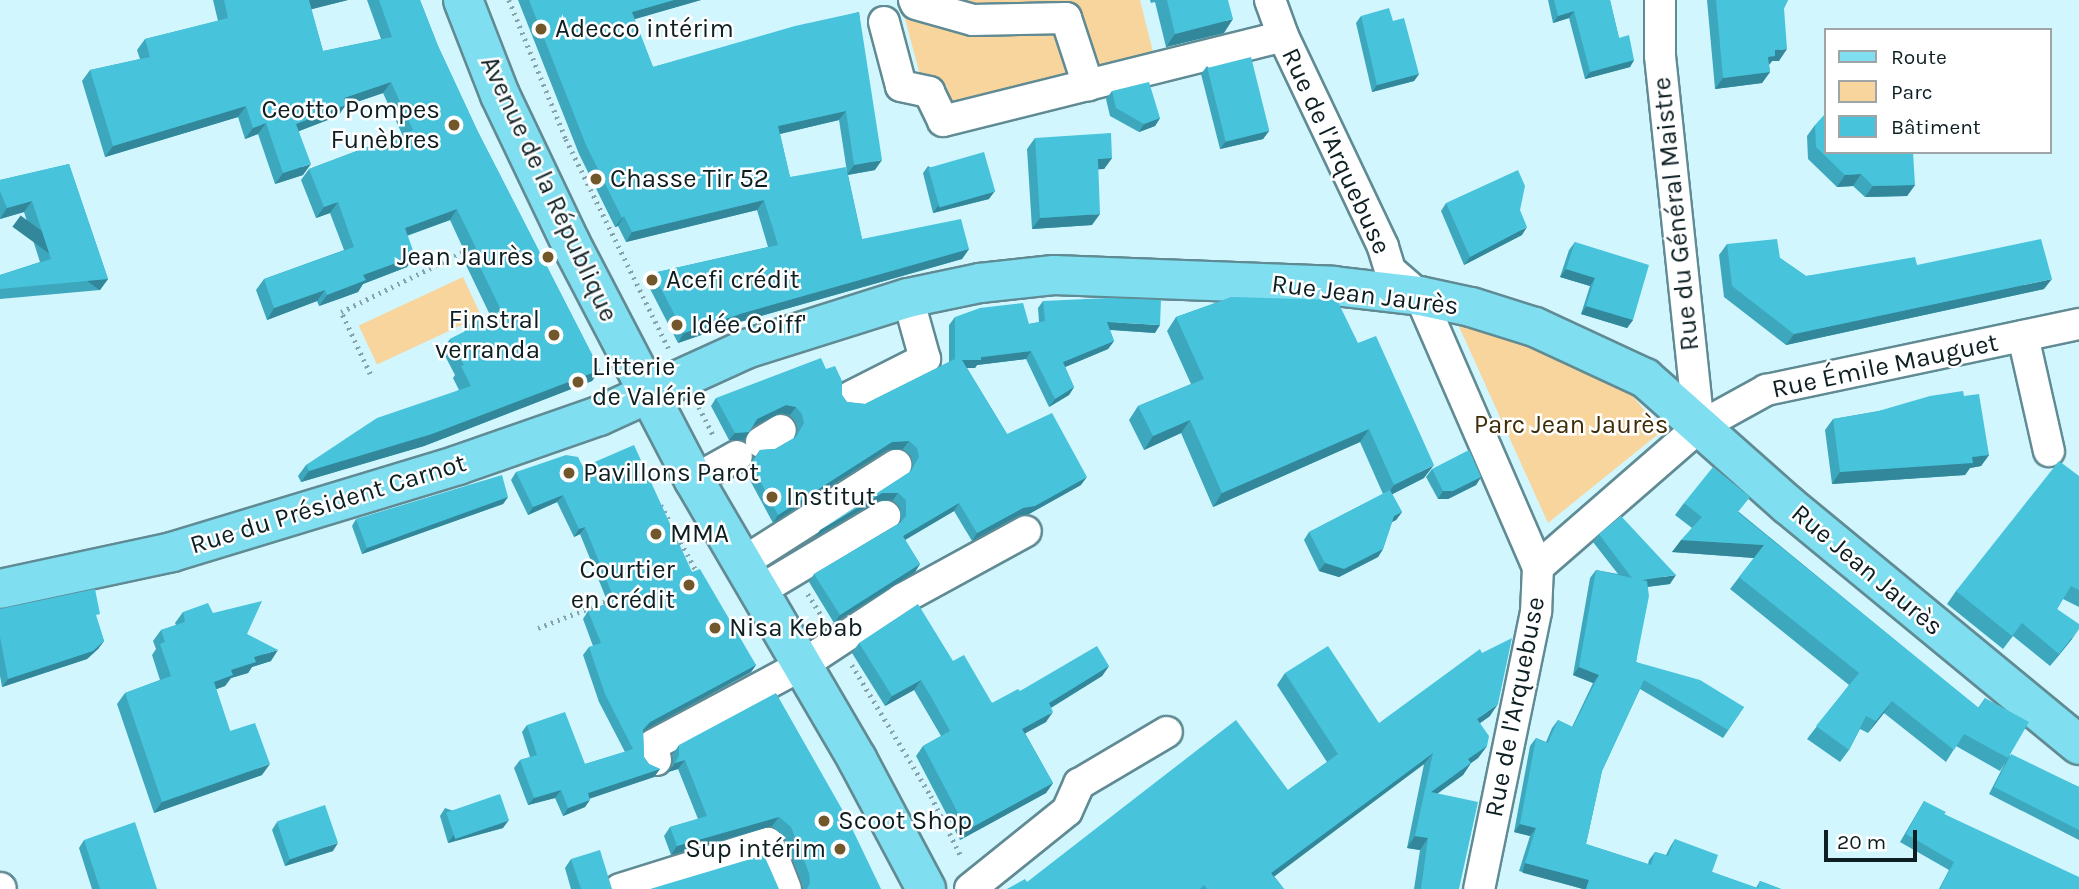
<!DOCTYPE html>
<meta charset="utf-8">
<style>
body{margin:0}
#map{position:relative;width:2079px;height:889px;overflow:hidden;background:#d2f6fe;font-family:Karla,sans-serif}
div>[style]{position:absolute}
.green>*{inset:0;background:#f8d59c;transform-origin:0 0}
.path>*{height:4.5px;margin-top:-2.25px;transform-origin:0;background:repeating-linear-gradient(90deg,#87a3aa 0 2px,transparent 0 7px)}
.roads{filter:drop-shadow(2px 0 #608b94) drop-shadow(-2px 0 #608b94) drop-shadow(0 2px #608b94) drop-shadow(0 -2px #608b94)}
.minor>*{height:30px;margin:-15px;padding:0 15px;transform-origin:15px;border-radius:15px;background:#fff}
.major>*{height:38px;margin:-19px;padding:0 19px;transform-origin:19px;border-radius:19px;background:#7fdeef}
.wall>*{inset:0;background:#3da8bd}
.shaded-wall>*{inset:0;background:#32889a;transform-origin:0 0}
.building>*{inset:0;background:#47c3dc;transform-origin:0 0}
.dots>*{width:19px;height:19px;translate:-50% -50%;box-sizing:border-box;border:4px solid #fff;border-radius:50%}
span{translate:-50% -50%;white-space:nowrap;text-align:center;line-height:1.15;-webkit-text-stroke:5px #fff;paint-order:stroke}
.poi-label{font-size:26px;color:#0e1f23}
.left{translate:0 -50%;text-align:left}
.right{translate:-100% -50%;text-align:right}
.street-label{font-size:26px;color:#0e1f23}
.park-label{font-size:26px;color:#402d08}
.legend{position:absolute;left:1824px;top:28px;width:228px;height:126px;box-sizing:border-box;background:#fff;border:2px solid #9fa5a7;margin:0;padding:9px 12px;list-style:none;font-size:21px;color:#0e1f23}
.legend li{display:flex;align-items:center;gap:14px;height:35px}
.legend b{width:35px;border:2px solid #9fa5a7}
.scale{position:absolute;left:1824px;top:830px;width:93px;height:32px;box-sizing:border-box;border:4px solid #0e1f23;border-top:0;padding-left:9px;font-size:21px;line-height:24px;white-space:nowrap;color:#0e1f23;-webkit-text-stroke:5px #fff;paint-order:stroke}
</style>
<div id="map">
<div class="green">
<div style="clip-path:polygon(900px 0,1140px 0,1154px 56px,953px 108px,946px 85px,920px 75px)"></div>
<div style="left:463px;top:277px;width:43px;height:115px;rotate:65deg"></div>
<div style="clip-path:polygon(1457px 322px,1613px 373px,1662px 431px,1548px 523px)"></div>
</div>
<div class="path">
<div style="left:509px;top:0;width:150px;rotate:67.7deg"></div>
<div style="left:566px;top:139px;width:234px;rotate:63.9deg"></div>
<div style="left:370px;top:374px;width:68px;rotate:-115.1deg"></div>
<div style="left:341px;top:312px;width:140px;rotate:-26.2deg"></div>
<div style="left:699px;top:407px;width:33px;rotate:63deg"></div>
<div style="left:661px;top:505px;width:78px;rotate:61.8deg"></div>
<div style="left:808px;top:594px;width:26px;rotate:58deg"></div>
<div style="left:538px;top:628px;width:79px;rotate:-21.4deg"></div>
<div style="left:852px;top:665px;width:153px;rotate:58.9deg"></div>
<div style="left:931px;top:796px;width:69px;rotate:63.4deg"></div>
</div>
<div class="roads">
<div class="minor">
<div style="left:914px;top:0;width:4px;rotate:63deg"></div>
<div style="left:916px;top:4px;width:59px;rotate:15.7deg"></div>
<div style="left:973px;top:20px;width:93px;rotate:-1.2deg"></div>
<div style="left:1066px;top:18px;width:71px;rotate:71.8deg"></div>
<div style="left:1270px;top:0;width:38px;rotate:70deg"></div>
<div style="left:1283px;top:36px;width:233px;rotate:64.6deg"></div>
<div style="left:1383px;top:247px;width:24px;rotate:73deg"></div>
<div style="left:1390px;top:270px;width:40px;rotate:41deg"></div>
<div style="left:1420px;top:296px;width:296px;rotate:66.5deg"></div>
<div style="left:1538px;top:567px;width:45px;rotate:92.5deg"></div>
<div style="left:1536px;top:612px;width:283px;rotate:101.6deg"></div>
<div style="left:1660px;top:0;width:56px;rotate:90deg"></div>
<div style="left:1660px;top:56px;width:373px;rotate:84deg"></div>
<div style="left:884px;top:22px;width:66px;rotate:75.1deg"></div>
<div style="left:901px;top:86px;width:29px;rotate:12deg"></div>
<div style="left:929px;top:92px;width:32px;rotate:64deg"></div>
<div style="left:943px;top:121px;width:350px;rotate:-14deg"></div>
<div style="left:2023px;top:336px;width:118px;rotate:77.3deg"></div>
<div style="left:852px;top:396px;width:82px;rotate:-26.9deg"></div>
<div style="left:925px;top:359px;width:63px;rotate:-105.6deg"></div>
<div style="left:761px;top:442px;width:23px;rotate:-31deg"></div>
<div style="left:694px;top:480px;width:49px;rotate:-29.2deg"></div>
<div style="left:742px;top:563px;width:183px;rotate:-32.5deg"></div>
<div style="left:1538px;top:567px;width:213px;rotate:-41deg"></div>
<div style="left:1699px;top:427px;width:77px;rotate:-28.9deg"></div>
<div style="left:1766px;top:390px;width:320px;rotate:-11.9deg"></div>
<div style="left:759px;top:591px;width:147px;rotate:-30.8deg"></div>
<div style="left:656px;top:760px;width:15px;rotate:-101deg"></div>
<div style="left:653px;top:745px;width:169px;rotate:-28.2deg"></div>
<div style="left:802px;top:665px;width:120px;rotate:-33.4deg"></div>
<div style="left:902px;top:599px;width:141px;rotate:-28.7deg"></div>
<div style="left:0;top:888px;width:1px;rotate:45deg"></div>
<div style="left:620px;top:889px;width:155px;rotate:-17.3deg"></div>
<div style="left:768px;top:843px;width:49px;rotate:68.6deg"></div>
<div style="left:970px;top:889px;width:124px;rotate:-38.8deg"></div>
<div style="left:1067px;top:811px;width:30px;rotate:-66deg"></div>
<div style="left:1079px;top:784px;width:102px;rotate:-30.6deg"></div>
</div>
<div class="major">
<div style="left:463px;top:0;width:102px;rotate:68.7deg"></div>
<div style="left:500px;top:95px;width:165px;rotate:64.5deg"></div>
<div style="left:571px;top:244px;width:266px;rotate:62.5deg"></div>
<div style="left:694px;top:480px;width:323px;rotate:59.7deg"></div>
<div style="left:857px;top:759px;width:147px;rotate:62deg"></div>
<div style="left:0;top:589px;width:176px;rotate:-12.1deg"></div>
<div style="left:172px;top:552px;width:299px;rotate:-16.9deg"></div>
<div style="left:458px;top:465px;width:149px;rotate:-19.2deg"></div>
<div style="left:599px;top:416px;width:162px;rotate:-24.5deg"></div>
<div style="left:746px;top:349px;width:170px;rotate:-17.5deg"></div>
<div style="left:908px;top:298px;width:74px;rotate:-11.8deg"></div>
<div style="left:980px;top:283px;width:74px;rotate:-6.2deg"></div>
<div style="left:1054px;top:275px;width:280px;rotate:2.2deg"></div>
<div style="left:1334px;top:286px;width:87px;rotate:6.6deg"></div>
<div style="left:1420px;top:296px;width:52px;rotate:12.2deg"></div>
<div style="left:1471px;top:307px;width:67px;rotate:17.4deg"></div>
<div style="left:1535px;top:327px;width:121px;rotate:24.9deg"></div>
<div style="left:1645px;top:378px;width:191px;rotate:41.6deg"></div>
<div style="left:1788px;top:505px;width:377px;rotate:39.5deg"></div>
</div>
</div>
<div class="wall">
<div style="clip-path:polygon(213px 0,348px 0,311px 9px,323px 51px,381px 39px,367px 0,420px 0,438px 46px,478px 132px,600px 370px,592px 381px,424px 446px,301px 482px,298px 476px,306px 465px,459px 390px,453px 378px,455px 375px,442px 350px,450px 339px,464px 332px,469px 325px,490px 315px,465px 263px,468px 259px,450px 220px,407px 236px,407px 267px,363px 284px,358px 292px,319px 306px,317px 301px,267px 320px,256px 290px,264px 279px,344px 250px,330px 213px,316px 218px,301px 180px,309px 169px,402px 134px,383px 93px,345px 106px,338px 116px,299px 131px,303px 175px,275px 184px,258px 134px,245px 139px,238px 117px,105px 157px,82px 81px,90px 70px,140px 59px,137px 50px,145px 39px,218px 21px)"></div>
<div style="clip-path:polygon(evenodd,518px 0,701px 0,634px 19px,653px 67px,859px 12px,875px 170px,848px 175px,862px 239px,969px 249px,962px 259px,736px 323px,678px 343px,647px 283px,653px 273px,768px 247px,757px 210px,626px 242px,618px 226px,615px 227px,579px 154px,518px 0,839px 120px,847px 172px,790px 177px,780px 134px,839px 120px)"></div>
<div style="clip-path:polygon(1150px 0,1228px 0,1224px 33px,1166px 47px,1155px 2px,1151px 3px)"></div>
<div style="clip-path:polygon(1548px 0,1610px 0,1619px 38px,1634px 60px,1630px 67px,1585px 79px,1569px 18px,1553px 23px)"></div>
<div style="clip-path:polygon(1707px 0,1788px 0,1784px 8px,1779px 61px,1772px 61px,1769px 65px,1770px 72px,1762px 83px,1715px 89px)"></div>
<div style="clip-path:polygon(1361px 16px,1419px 74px,1414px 81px,1372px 92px,1356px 23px)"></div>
<div style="clip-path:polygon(1207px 66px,1269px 131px,1263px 139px,1220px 149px,1201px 74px)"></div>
<div style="clip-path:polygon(1112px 91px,1160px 118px,1155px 126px,1139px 132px,1110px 116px,1106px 99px)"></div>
<div style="clip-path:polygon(1815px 125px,1915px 185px,1907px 196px,1865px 197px,1853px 186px,1837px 187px,1808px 159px,1807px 136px)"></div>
<div style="clip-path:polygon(1035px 138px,1112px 158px,1104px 169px,1098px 169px,1092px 225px,1032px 229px,1027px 149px)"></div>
<div style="clip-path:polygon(69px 164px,108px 279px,100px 290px,0 299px,0 275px,40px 262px,24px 212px,0 219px,0 180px)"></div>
<div style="clip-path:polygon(928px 166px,989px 199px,933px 213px,923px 173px)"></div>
<div style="clip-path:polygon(1446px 203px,1520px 210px,1522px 235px,1464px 265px,1441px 211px)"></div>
<div style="clip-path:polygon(1575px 242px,1633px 320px,1627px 328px,1581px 314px,1590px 286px,1560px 277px,1569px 250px)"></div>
<div style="clip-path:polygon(1727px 244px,1780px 258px,1806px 276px,1917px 265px,2044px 289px,1786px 345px,1724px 297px,1719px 255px)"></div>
<div style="clip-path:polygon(1232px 297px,1424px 478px,1392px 494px,1402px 512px,1396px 520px,1392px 522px,1383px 549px,1378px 557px,1339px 577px,1319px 571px,1304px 540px,1309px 532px,1383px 494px,1360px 442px,1213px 507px,1181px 433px,1144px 450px,1129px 420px,1138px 406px,1191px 384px,1167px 331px,1176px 317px)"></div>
<div style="clip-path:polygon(1043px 301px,1155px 333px,1110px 330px,1114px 341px,1108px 349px,1065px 367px,1074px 387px,1069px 395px,1049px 407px,1026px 359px,977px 365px,975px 368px,967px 368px,1007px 434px,1081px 485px,1029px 514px,1018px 516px,972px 541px,954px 511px,905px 540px,920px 564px,915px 572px,834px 623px,809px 582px,814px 574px,901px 522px,900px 508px,893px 500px,877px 501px,815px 537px,909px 473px,913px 465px,911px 456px,903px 449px,887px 450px,773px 523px,745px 471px,760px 450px,775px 449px,794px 438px,798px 430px,796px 422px,790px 415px,780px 413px,753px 426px,744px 440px,729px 440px,711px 406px,716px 398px,842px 395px,847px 402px,865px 404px,949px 362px,949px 325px,955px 317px,1029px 324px,1039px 322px,1038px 308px)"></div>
<div style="clip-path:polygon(1964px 396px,1989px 455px,1981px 466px,1970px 468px,1965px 475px,1832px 484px,1825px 430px,1833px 419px)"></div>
<div style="clip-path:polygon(583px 467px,692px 572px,756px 665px,751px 672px,643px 731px,644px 757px,649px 764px,660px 769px,654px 777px,590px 798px,585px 807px,563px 816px,555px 798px,528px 805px,514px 768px,520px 760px,530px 757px,522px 732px,527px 725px,585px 764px,625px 752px,599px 702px,583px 655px,589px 647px,593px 646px,583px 619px,588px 611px,608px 603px,580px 534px,574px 537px,557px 502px,528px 515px,511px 480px,516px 472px)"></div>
<div style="clip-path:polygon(1432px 469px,1481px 477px,1476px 485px,1448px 499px,1438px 499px,1426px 477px)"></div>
<div style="clip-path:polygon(2079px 476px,2079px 607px,2063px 599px,2057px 609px,2072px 639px,2050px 666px,2013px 636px,2003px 649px,1947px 604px,1956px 591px)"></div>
<div style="clip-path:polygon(508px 497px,503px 504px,362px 554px,352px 526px,356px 519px)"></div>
<div style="clip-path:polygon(1684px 503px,1739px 512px,1978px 708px,1985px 698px,2010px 756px,2079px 787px,2079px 840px,1989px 794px,2005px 763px,2000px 771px,1956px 746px,1946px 762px,1884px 713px,1868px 733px,1860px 729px,1849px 750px,1840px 762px,1807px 739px,1849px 685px,1730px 589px,1754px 558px,1672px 552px,1692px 528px,1675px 515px)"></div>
<div style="clip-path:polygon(1599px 534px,1670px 584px,1648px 587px,1636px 662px,1744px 707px,1723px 738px,1640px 689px,1602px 771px,1586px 844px,1648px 864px,1649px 860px,1655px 852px,1666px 855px,1670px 847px,1675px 839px,1712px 872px,1756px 888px,1760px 881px,1781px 889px,1583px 889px,1519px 871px,1530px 836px,1514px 832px,1530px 746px,1536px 738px,1546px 742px,1552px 728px,1558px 720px,1572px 727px,1593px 683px,1573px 675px,1590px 578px,1596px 570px,1618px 574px,1593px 542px)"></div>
<div style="clip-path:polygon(0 609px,97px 619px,104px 641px,98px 649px,87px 659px,2px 687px,0 676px)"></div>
<div style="clip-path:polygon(183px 612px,213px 613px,247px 634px,271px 661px,252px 667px,248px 673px,231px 678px,225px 686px,216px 689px,230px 731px,262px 775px,154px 813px,117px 704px,125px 693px,160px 680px,152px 655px,156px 649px,153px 641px,161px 630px,176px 625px,175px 623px)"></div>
<div style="clip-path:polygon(859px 643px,953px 661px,992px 703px,1020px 691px,1109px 666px,1102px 676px,1051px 708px,1046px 722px,1025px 733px,1053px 783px,1046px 793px,960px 840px,916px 756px,923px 746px,941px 736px,914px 690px,885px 706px,852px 653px)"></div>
<div style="clip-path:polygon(1285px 673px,1379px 723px,1490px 716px,1480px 723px,1487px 746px,1478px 758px,1471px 763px,1463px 775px,1437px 794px,1459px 889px,1414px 889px,1420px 850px,1407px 848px,1424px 764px,1274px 876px,1284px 889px,1007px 889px,1288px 790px,1327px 762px,1277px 685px)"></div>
<div style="clip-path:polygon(679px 745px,881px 889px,803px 889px,802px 883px,784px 837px,772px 826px,671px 855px,664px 836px,670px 827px,698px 819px,678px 769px,668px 772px,673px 765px,673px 754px)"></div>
<div style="clip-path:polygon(1924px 801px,1944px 814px,2079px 889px,1939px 889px,1949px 870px,1900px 842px)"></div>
<div style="clip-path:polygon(445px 808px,503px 828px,448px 843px,440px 816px)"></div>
<div style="clip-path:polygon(277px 822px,333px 851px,285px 866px,272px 830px)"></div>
<div style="clip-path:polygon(84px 840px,157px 889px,92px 889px,79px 848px)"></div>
<div style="clip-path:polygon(571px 859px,612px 889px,571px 889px,565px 868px)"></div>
</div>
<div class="shaded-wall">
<div style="clip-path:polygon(309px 0,348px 0,301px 12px)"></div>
<div style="clip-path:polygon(674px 0,701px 0,625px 22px,632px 12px)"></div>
<div style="clip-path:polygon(1574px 11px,1569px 18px,1553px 23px,1558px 16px)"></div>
<div style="clip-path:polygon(1233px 19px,1224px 33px,1166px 47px,1175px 34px)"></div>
<div style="clip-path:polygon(1787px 49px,1779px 61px,1772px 61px,1767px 67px,1768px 57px,1775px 50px)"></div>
<div style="clip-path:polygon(1634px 60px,1630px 67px,1585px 79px,1590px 72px)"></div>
<div style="clip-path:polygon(1770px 72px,1762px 83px,1715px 89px,1723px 78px)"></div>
<div style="clip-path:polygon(1419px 74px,1414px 81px,1372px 92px,1377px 85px)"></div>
<div style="clip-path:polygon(391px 82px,383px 93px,345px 106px,338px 116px,289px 135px,296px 124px,344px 98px)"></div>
<div style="clip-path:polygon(246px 106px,238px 117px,105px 157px,113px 146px)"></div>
<div style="clip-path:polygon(846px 111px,839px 120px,771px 136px,778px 126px)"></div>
<div style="clip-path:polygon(1160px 118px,1155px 126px,1139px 132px,1144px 124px)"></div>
<div style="clip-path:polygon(266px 123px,258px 134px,245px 139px,253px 128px)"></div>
<div style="clip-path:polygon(1269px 131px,1263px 139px,1220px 149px,1226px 141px)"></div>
<div style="clip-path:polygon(1112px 158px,1104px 169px,1090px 170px,1098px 159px)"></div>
<div style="clip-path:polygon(882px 160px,875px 170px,847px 175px,854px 165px)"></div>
<div style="clip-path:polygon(311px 164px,303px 175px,275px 184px,283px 173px)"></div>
<div style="clip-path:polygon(1861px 174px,1853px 186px,1837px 187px,1845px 175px)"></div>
<div style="clip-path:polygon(1915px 185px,1907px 196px,1865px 197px,1873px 186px)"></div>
<div style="clip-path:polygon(995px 191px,989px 199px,933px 213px,938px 206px)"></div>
<div style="clip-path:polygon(764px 200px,757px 210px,626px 242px,632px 232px)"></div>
<div style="clip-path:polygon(32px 201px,24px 212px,0 219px,7px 208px)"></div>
<div style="clip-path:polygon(338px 202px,330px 213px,316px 218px,324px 207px)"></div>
<div style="clip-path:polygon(457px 209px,450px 220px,397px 239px,405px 228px)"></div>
<div style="clip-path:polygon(1100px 214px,1092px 225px,1032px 229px,1040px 218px)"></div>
<div style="clip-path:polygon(624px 216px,618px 226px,615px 227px,622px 218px)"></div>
<div style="clip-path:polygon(1527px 227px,1522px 235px,1464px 265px,1470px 257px)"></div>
<div style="clip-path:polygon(969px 249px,962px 259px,736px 323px,678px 343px,684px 333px,743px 313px)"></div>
<div style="clip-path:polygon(415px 256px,407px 267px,363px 284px,358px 292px,319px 306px,327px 295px,363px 275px)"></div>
<div style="clip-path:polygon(1566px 269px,1595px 278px,1590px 286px,1560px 277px)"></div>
<div style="left:108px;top:279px;width:14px;height:108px;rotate:126deg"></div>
<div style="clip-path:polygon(2052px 279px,2044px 289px,1786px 345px,1794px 334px)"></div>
<div style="clip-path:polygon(325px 290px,317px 301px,267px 320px,274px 308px)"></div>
<div style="clip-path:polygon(1586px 306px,1633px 320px,1627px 328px,1581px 314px)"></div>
<div style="clip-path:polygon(1107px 322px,1160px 325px,1155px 333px,1101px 329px)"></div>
<div style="clip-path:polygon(1114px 341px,1108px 349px,1058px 370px,1063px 362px)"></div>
<div style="clip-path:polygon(1031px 351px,1026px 359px,977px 365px,975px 368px,957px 368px,962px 360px)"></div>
<div style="clip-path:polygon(600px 370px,592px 381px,424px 446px,301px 482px,309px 471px)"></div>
<div style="clip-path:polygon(1074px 387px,1069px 395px,1049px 407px,1055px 399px)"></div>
<div style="clip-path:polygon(786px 405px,796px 407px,790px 415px,780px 413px,752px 427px,757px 419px)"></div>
<div style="clip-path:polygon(1190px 420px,1181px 433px,1144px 450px,1153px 436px)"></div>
<div style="clip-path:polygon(1369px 429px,1360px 442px,1213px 507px,1222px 493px)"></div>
<div style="clip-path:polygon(749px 432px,744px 440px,729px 440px,735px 433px)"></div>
<div style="clip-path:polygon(909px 441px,903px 449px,887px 450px,773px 523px,778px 515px,892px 442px)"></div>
<div style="clip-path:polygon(1989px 455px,1981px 466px,1970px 468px,1965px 475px,1832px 484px,1840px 472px)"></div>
<div style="clip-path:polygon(1434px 465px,1424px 478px,1385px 498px,1394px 485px)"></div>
<div style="clip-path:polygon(1087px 477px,1081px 485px,1029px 514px,1018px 516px,972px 541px,977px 533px,1023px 508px)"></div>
<div style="clip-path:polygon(1481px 477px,1476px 485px,1448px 499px,1438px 499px,1443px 491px)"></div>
<div style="clip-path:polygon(882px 493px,898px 493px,893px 500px,877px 501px,815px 537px,820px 530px)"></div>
<div style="clip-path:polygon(563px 495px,557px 502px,528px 515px,533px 507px)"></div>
<div style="clip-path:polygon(508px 497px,503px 504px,362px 554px,367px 548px)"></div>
<div style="clip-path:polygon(959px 503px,954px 511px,898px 544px,903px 536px)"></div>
<div style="clip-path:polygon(1402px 512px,1396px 520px,1388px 524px,1394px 516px)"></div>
<div style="clip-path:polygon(585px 527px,580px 534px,574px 537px,579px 529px)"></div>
<div style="clip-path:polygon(1681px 540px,1764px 545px,1755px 558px,1672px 552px)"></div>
<div style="clip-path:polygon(1383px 549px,1378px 557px,1339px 577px,1319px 571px,1325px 563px)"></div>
<div style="clip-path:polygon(920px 564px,915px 572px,834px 623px,840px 615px)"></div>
<div style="clip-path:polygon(1676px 575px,1670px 584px,1636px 588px,1642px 580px)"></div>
<div style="clip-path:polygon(2079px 629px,2072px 639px,2050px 666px,2059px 654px)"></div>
<div style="clip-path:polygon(104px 641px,98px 649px,87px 659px,2px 687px,8px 679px)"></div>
<div style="clip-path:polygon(278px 650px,271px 661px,252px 667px,248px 673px,231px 678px,225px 686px,206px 693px,214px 682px,231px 670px,254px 657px)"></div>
<div style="clip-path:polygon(756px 665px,751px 672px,645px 730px,638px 737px,650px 722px)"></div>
<div style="clip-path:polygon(1109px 666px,1102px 676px,1042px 713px,1049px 703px)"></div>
<div style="clip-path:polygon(1579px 667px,1599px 675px,1593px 683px,1573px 675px)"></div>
<div style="clip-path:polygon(921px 680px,914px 690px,885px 706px,892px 696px)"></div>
<div style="clip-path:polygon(1892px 701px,1884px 713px,1868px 733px,1876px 721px)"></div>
<div style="clip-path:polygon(1498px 704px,1490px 716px,1469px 731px,1477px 719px)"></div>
<div style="clip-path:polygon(1053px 712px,1046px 722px,1015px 739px,1022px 729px)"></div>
<div style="clip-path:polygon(1487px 746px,1478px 758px,1460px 771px,1468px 759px)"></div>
<div style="clip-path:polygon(1433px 753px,1424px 764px,1263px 885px,1271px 873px)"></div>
<div style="clip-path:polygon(685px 760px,678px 769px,668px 772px,675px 763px)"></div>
<div style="clip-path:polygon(1471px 763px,1463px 775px,1423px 804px,1431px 792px)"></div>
<div style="clip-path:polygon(270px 764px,262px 775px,154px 813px,162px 802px)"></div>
<div style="clip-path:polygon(660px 769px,654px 777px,583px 801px,588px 793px)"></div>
<div style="clip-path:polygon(1053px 783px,1046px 793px,960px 840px,967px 830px)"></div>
<div style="clip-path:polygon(561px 790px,555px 798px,528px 805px,534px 798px)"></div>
<div style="clip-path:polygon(590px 800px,585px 807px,563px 816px,568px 808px)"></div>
<div style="clip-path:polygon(779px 817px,772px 826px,671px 855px,677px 846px)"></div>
<div style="clip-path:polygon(509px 820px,503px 828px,448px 843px,454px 835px)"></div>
<div style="clip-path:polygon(1520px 824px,1536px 828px,1530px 836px,1514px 832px)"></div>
<div style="clip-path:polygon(1415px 836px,1428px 838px,1420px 850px,1407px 848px)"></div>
<div style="clip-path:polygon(338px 843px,333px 851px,285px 866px,291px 858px)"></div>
<div style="left:1525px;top:863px;width:66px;height:10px;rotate:15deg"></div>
</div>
<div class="building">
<div style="clip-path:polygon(224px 0,311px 0,309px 0,323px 51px,392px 37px,379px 0,420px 0,438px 46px,478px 132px,600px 370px,432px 434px,309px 471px,306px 465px,377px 418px,471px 386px,461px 366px,464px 365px,450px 339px,468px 330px,469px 325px,501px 310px,473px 252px,477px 250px,457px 209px,405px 228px,415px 256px,363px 275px,366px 280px,327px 295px,325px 290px,274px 308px,264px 279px,354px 247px,338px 202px,324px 207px,309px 169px,413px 130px,391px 82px,344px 98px,346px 105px,296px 124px,311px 164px,283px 173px,266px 123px,253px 128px,246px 106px,113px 146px,90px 70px,150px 57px,145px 39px,228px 18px)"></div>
<div style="clip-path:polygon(529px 0,674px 0,632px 12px,653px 67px,795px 26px,859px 12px,882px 160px,854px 165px,846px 111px,778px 126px,790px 177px,846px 167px,862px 239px,961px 219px,969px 249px,743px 313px,684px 333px,653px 273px,778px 245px,764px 200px,632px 232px,624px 216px,622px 218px,586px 145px)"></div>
<div style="clip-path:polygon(1167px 0,1228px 0,1233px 19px,1175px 34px)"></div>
<div style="clip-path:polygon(1554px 0,1610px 0,1619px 38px,1629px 35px,1634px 60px,1590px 72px,1574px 11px,1558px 16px)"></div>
<div style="clip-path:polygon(1716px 0,1788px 0,1784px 8px,1787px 49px,1775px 50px,1775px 56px,1768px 57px,1770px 72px,1723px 78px)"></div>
<div style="clip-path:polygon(1389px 8px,1393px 21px,1404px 18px,1419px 74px,1377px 85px,1361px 16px)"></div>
<div style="left:1251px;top:57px;width:76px;height:45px;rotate:76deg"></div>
<div style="clip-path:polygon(1149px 82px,1160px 118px,1144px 124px,1116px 108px,1112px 91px)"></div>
<div style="clip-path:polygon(1825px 114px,1825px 152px,1913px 152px,1915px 185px,1873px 186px,1861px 174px,1845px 175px,1816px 147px,1815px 125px)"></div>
<div style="clip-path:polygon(1111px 133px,1112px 158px,1098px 159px,1100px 214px,1040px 218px,1035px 138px)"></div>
<div style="left:984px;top:152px;width:41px;height:58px;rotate:74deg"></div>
<div style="clip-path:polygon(69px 164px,108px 279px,0 289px,0 275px,51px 259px,32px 201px,7px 208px,0 191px,0 180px)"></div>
<div style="clip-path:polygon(1518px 170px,1525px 186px,1520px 210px,1527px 227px,1470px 257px,1446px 203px)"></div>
<div style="clip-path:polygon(1777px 239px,1780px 258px,1806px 276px,1915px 257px,1917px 265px,2041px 239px,2052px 279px,1794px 334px,1732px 286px,1727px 244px)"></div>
<div style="clip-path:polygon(1575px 242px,1649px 265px,1633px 320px,1586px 306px,1595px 278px,1566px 269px)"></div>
<div style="clip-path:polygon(1232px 297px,1337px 300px,1358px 343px,1376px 336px,1434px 465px,1394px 485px,1369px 429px,1222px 493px,1190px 420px,1153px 436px,1138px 406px,1204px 379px,1176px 317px)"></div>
<div style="clip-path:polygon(1108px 298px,1161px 300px,1160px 325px,1107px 322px,1114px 341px,1063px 362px,1074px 387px,1055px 399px,1031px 351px,981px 357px,981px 360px,962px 360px,1007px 434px,1052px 413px,1087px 477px,1035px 506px,1023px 508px,977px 533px,959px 503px,903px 536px,920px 564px,840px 615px,814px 574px,900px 523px,906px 516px,906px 500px,898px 493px,882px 493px,820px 530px,911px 471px,919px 457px,917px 448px,909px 441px,892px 442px,778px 515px,751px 464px,760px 450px,775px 449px,796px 437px,804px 423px,802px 414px,796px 407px,786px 405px,757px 419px,749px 432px,735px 433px,716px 398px,821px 358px,826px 369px,835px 366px,842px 381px,842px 395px,847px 402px,865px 404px,955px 359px,955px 317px,980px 308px,1023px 303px,1029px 324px,1045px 321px,1043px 301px)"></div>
<div style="clip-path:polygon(1963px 391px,1964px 396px,1979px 394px,1989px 455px,1972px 457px,1973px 463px,1840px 472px,1833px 419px,1875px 412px,1930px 396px)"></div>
<div style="clip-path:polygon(634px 445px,692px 572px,700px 569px,756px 665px,650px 722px,643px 729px,644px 757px,649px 764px,660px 769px,588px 793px,590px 800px,568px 808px,561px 790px,534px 798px,520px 760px,537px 755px,527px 725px,565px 712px,585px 764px,633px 749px,605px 694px,589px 647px,601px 643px,588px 611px,615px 601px,585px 527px,579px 529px,563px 495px,533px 507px,516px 472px,566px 455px,578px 457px,583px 467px)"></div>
<div style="clip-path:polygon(1469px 450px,1481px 477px,1453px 491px,1443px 491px,1432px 469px)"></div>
<div style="clip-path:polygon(2059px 461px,2079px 476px,2079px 590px,2071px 586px,2057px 609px,2079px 624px,2079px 629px,2059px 654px,2022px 623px,2012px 636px,1956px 591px)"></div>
<div style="clip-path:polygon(1713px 467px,1750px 497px,1738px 512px,1741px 515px,1979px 708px,1985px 698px,2029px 722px,2008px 758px,1964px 734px,1954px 750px,1892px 701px,1876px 721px,1866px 716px,1849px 750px,1816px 726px,1859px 673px,1739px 577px,1764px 545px,1681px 540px,1702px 517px,1684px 503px)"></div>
<div style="clip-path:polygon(502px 475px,508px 497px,367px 548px,356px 519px)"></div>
<div style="clip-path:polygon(1390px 490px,1402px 512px,1394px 516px,1383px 549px,1344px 569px,1325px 563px,1309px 532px)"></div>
<div style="clip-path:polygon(1621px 516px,1676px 575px,1642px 580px,1647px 581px,1649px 596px,1636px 662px,1700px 680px,1744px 707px,1728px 730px,1644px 680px,1602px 771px,1586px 844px,1651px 865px,1655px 852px,1668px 856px,1675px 839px,1718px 855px,1712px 872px,1758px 888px,1760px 881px,1781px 889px,1586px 889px,1589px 880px,1525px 863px,1536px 828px,1520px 824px,1536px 738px,1548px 743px,1558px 720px,1573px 727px,1599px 675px,1579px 667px,1596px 570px,1632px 578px,1599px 534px)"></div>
<div style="clip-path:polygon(95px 589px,100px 614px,96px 615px,104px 641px,93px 651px,8px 679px,0 637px,0 609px)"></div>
<div style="clip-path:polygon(262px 601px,247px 634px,278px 650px,254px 657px,256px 662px,231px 670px,233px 675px,214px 682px,230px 731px,255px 723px,270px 764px,162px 802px,125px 693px,171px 676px,160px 644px,165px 642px,161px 630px,185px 622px,183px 612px,208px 603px,213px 613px)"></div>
<div style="clip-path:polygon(918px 604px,953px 661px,964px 655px,992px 703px,1018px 689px,1020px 691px,1097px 646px,1109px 666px,1049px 703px,1053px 712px,1022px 729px,1053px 783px,967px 830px,923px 746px,950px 731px,934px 702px,921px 680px,892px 696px,859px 643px)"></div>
<div style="clip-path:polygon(1512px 638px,1498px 704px,1477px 719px,1489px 736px,1487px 746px,1468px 759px,1471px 763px,1431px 792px,1478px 802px,1459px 889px,1421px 889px,1428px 838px,1415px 836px,1433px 753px,1271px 873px,1284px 889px,1207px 889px,1204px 885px,1200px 889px,1007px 889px,1025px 879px,1027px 882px,1236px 720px,1288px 790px,1338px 754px,1285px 673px,1328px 646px,1379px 723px,1480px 649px,1482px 653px)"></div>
<div style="clip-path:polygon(776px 693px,847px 818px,881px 889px,807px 889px,810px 883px,809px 873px,791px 827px,779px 817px,677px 846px,670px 827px,707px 816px,685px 760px,675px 763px,679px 756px,679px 745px)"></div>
<div style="clip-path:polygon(2011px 754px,2079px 787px,2079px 830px,1994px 787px)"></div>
<div style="left:500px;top:794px;width:28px;height:57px;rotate:71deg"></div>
<div style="clip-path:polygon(1924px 801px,1946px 812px,1944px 814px,2079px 877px,2079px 889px,1940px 889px,1954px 862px,1906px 834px)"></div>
<div style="left:325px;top:805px;width:40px;height:51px;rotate:71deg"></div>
<div style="clip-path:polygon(135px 822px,157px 889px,100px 889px,84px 840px)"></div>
<div style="clip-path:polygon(600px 850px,612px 889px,581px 889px,571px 859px)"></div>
<div style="clip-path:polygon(764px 855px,779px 889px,650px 889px)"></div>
</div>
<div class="dots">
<div style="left:541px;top:29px;background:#715729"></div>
<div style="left:454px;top:125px;background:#715729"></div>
<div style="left:596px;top:179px;background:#715729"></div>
<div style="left:548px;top:257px;background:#715729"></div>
<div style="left:652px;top:280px;background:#715729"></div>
<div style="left:677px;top:325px;background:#715729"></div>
<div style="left:554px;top:335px;background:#715729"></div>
<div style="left:578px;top:382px;background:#715729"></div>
<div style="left:569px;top:473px;background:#715729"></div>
<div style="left:772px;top:497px;background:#715729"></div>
<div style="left:656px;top:534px;background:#715729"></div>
<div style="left:689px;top:585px;background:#715729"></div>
<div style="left:715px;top:628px;background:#715729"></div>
<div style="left:824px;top:821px;background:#715729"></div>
<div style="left:840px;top:849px;background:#715729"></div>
</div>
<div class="poi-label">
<span class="left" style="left:555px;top:29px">Adecco intérim</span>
<span class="right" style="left:440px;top:125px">Ceotto Pompes<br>Funèbres</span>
<span class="left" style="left:610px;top:179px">Chasse Tir 52</span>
<span class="right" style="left:534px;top:257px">Jean Jaurès</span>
<span class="left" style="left:666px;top:280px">Acefi crédit</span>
<span class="right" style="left:540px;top:335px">Finstral<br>verranda</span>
<span class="left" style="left:691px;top:325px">Idée Coiff'</span>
<span class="left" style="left:592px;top:382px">Litterie<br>de Valérie</span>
<span class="left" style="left:583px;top:473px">Pavillons Parot</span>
<span class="left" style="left:786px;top:497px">Institut</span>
<span class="left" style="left:670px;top:534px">MMA</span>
<span class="right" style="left:675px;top:585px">Courtier<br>en crédit</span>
<span class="left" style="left:729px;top:628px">Nisa Kebab</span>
<span class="left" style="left:838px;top:821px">Scoot Shop</span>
<span class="right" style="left:826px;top:849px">Sup intérim</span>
</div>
<div class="street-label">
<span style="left:1336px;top:151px;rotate:65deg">Rue de l'Arquebuse</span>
<span style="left:549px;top:189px;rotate:65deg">Avenue de la République</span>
<span style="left:1676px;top:214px;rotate:-96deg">Rue du Général Maistre</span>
<span style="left:1365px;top:295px;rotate:7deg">Rue Jean Jaurès</span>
<span style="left:1885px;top:366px;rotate:-12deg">Rue Émile Mauguet</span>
<span style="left:328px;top:504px;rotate:-17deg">Rue du Président Carnot</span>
<span style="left:1867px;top:570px;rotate:40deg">Rue Jean Jaurès</span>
<span style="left:1515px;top:707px;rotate:-79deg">Rue de l'Arquebuse</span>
</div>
<div class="park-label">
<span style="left:1571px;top:425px">Parc Jean Jaurès</span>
</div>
<ul class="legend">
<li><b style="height:9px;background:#7fdeef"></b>Route</li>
<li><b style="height:19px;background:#f8d59c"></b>Parc</li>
<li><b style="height:19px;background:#47c3dc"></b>Bâtiment</li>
</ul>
<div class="scale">20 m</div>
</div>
